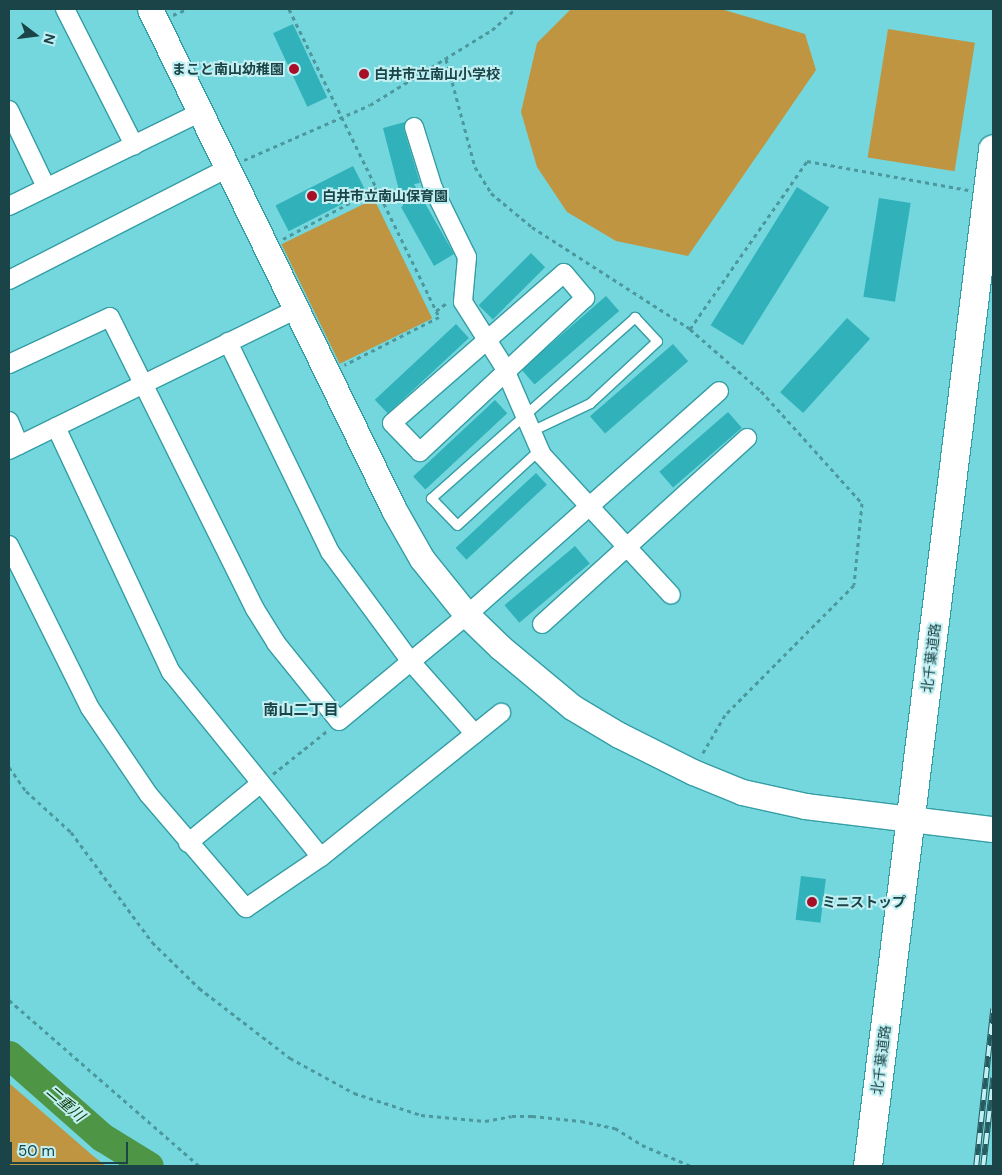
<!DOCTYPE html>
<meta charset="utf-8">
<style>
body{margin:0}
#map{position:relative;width:1002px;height:1175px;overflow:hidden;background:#74d7de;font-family:"DM Sans","Noto Sans JP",sans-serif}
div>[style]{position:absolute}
.green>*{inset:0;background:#c09541;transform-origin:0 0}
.river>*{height:29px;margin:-14.5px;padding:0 14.5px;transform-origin:14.5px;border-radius:14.5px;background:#4e9546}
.building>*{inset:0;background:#31b1b9;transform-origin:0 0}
.path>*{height:3px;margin-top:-1.5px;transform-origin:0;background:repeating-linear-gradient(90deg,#4d989d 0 4px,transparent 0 8px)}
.roads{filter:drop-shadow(1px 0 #359da4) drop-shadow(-1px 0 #359da4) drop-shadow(0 1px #359da4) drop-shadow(0 -1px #359da4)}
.lane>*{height:9px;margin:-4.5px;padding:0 4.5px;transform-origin:4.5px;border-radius:4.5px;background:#fff}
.street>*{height:18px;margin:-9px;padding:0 9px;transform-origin:9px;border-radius:9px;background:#fff}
.secondary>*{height:25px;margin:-12.5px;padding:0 12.5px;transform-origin:12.5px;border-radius:12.5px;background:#fff}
.highway>*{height:28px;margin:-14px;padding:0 14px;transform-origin:14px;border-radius:14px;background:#fff}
.rail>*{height:5.5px;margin-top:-2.75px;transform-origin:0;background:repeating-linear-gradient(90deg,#c1eff2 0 11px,#275a5e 0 22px);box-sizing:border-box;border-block:1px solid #275a5e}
.dots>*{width:14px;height:14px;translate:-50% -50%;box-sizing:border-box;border:2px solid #c1eff2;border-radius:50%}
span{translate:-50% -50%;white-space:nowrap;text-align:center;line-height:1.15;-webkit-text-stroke:4px #c1eff2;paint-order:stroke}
.poi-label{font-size:14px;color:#1a4447;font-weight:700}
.right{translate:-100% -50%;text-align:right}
.left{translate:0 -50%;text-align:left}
.street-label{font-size:14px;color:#1a4447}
.neighbourhood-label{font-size:15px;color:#1a4447;font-weight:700}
.water-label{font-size:15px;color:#0c3e07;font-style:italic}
.frame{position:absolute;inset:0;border:10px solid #1a4447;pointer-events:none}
.north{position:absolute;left:10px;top:10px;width:50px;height:50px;-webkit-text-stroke:4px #c1eff2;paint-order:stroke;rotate:105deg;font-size:14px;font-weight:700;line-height:20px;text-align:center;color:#1a4447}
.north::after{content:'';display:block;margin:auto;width:18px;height:22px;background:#1a4447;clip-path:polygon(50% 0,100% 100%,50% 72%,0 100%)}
.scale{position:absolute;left:10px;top:1142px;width:118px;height:22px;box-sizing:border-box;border:2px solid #1a4447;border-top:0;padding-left:6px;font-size:15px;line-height:18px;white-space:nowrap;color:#1a4447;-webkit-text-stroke:4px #c1eff2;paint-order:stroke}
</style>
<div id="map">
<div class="green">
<div style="clip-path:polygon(571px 9px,721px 9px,805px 34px,816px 70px,688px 256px,616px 241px,567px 212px,537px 167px,521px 112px,537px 43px)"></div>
<div style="left:888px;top:29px;width:88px;height:130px;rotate:9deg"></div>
<div style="left:374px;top:199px;width:133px;height:103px;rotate:64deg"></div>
<div style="clip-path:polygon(9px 1083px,92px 1155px,106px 1166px,9px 1166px)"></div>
</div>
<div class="river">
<div style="left:9px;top:1055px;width:124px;rotate:41.4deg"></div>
<div style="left:102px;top:1137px;width:55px;rotate:31.7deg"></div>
</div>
<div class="building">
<div style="left:293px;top:24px;width:81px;height:22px;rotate:65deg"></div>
<div style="clip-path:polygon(405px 122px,404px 130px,420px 183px,414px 184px,454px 254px,434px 266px,401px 207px,403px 206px,383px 128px)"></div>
<div style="left:353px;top:166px;width:29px;height:87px;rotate:63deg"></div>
<div style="left:797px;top:187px;width:38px;height:163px;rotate:32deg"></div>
<div style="left:879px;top:198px;width:32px;height:100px;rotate:9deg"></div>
<div style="left:531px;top:253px;width:20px;height:74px;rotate:45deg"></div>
<div style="left:606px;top:296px;width:20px;height:112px;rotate:49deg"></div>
<div style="left:847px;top:318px;width:31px;height:100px;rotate:42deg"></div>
<div style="left:456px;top:324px;width:19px;height:111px;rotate:47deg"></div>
<div style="left:673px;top:344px;width:23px;height:110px;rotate:49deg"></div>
<div style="left:495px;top:400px;width:18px;height:112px;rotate:47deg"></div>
<div style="left:728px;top:412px;width:21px;height:91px;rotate:49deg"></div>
<div style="left:536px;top:473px;width:16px;height:110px;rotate:47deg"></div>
<div style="left:575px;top:546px;width:23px;height:92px;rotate:50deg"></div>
<div style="left:801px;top:876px;width:25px;height:44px;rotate:7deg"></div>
</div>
<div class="path">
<div style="left:289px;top:9px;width:343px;rotate:64deg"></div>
<div style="left:439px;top:317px;width:106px;rotate:153.2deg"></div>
<div style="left:173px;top:15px;width:15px;rotate:-23deg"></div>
<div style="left:446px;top:59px;width:112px;rotate:75deg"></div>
<div style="left:475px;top:167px;width:31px;rotate:58deg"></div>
<div style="left:491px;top:193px;width:53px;rotate:39.7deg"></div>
<div style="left:532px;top:227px;width:188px;rotate:32.8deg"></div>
<div style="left:690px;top:329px;width:94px;rotate:41.1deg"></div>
<div style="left:761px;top:391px;width:151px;rotate:48deg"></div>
<div style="left:862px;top:503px;width:82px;rotate:95.6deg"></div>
<div style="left:854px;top:585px;width:183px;rotate:134.8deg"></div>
<div style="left:725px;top:715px;width:48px;rotate:120.3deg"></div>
<div style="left:244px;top:160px;width:137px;rotate:-23.6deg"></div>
<div style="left:370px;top:105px;width:143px;rotate:-31.6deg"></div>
<div style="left:492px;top:30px;width:31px;rotate:-42deg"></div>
<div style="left:283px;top:239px;width:107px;rotate:-28.5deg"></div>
<div style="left:436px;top:311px;width:15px;rotate:-37deg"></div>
<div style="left:690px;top:329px;width:205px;rotate:-55.1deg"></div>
<div style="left:807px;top:161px;width:164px;rotate:10.2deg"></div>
<div style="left:9px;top:767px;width:29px;rotate:55deg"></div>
<div style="left:26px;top:791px;width:61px;rotate:42.3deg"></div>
<div style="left:71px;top:832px;width:137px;rotate:53.6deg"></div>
<div style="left:152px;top:942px;width:66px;rotate:44.4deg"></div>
<div style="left:199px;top:988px;width:115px;rotate:37.6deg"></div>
<div style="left:290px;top:1058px;width:73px;rotate:28.7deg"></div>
<div style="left:354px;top:1093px;width:71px;rotate:18.2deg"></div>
<div style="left:421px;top:1115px;width:64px;rotate:5.4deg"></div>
<div style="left:485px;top:1121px;width:27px;rotate:-10deg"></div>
<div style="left:512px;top:1116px;width:20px"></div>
<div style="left:532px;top:1116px;width:49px;rotate:5.8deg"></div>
<div style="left:581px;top:1121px;width:35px;rotate:12deg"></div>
<div style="left:615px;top:1128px;width:32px;rotate:32deg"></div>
<div style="left:642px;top:1145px;width:53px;rotate:23.2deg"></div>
<div style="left:273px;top:774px;width:69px;rotate:-38.5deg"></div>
<div style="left:9px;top:1000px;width:252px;rotate:41.1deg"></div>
</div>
<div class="roads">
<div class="lane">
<div style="left:533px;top:430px;width:63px;rotate:-25.3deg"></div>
<div style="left:590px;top:403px;width:91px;rotate:-42.8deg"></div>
<div style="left:657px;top:341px;width:33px;rotate:-133deg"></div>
<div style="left:635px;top:317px;width:273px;rotate:138.4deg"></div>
<div style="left:431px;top:498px;width:37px;rotate:46deg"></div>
<div style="left:457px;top:525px;width:113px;rotate:-42.5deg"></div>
</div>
<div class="street">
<div style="left:65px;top:9px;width:153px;rotate:63.1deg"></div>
<div style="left:9px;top:110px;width:85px;rotate:64.3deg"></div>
<div style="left:414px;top:127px;width:64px;rotate:72.7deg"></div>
<div style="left:433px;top:188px;width:77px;rotate:63.8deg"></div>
<div style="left:467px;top:257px;width:45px;rotate:95.1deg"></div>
<div style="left:463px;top:302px;width:75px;rotate:57.6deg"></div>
<div style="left:503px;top:365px;width:98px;rotate:66.6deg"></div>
<div style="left:542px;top:455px;width:190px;rotate:47.3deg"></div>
<div style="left:9px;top:206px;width:214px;rotate:-26.1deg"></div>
<div style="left:564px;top:273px;width:33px;rotate:50deg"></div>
<div style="left:585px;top:298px;width:226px;rotate:137deg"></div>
<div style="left:420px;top:452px;width:40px;rotate:-134deg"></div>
<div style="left:392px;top:423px;width:228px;rotate:-41.1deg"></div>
<div style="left:9px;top:280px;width:246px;rotate:-27.1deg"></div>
<div style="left:228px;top:342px;width:233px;rotate:64.1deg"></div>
<div style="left:330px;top:552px;width:137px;rotate:53.6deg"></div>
<div style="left:411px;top:662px;width:96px;rotate:48.4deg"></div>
<div style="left:9px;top:364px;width:111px;rotate:-25deg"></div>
<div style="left:110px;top:317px;width:326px;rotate:63.6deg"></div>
<div style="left:255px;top:609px;width:40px;rotate:58deg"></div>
<div style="left:276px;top:643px;width:100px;rotate:51.1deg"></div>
<div style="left:339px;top:721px;width:166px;rotate:-39.6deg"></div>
<div style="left:467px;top:615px;width:337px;rotate:-41.6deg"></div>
<div style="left:9px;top:421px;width:26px;rotate:67deg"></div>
<div style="left:56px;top:427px;width:271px;rotate:64.9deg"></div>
<div style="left:171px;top:672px;width:238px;rotate:51deg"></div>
<div style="left:9px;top:450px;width:318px;rotate:-26.1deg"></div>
<div style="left:9px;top:545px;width:182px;rotate:63.6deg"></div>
<div style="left:90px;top:708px;width:105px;rotate:55.9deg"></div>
<div style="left:149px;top:795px;width:149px;rotate:49.4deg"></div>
<div style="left:246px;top:908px;width:91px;rotate:-34.2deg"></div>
<div style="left:321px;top:857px;width:231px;rotate:-38.7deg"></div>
<div style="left:542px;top:624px;width:277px;rotate:-42.2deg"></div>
<div style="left:188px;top:843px;width:94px;rotate:-39.4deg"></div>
</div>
<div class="secondary">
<div style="left:150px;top:9px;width:557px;rotate:64.03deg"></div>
<div style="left:394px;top:510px;width:56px;rotate:60.3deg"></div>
<div style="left:422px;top:559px;width:72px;rotate:51.2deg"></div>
<div style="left:467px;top:615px;width:46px;rotate:44.1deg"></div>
<div style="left:500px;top:647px;width:94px;rotate:39.8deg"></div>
<div style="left:572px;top:707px;width:55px;rotate:30.8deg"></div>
<div style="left:619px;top:735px;width:83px;rotate:26.6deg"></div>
<div style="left:693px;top:772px;width:53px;rotate:22.2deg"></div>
<div style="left:742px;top:792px;width:65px;rotate:12.5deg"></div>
<div style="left:805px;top:806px;width:189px;rotate:7deg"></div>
</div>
<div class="highway">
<div style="left:868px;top:1166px;width:1024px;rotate:-82.99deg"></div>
</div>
</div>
<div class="rail">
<div style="left:976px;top:1166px;width:158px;rotate:-83.8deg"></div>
<div style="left:983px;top:1166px;width:89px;rotate:-83.5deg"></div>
</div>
<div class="dots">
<div style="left:294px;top:69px;background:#a70e27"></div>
<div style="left:364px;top:74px;background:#a70e27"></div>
<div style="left:312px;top:196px;background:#a70e27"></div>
<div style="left:812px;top:902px;background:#a70e27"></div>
</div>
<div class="poi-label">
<span class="right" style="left:284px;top:69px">まこと南山幼稚園</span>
<span class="left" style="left:374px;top:74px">白井市立南山小学校</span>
<span class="left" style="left:322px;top:196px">白井市立南山保育園</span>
<span class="left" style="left:822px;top:902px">ミニストップ</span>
</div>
<div class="street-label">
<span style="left:931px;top:658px;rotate:-83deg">北千葉道路</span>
<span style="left:881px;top:1060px;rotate:-83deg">北千葉道路</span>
</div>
<div class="neighbourhood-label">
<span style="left:301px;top:711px">南山二丁目</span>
</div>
<div class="water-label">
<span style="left:65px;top:1104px;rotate:41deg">二重川</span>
</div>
<div class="frame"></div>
<div class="north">N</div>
<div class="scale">50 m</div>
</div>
